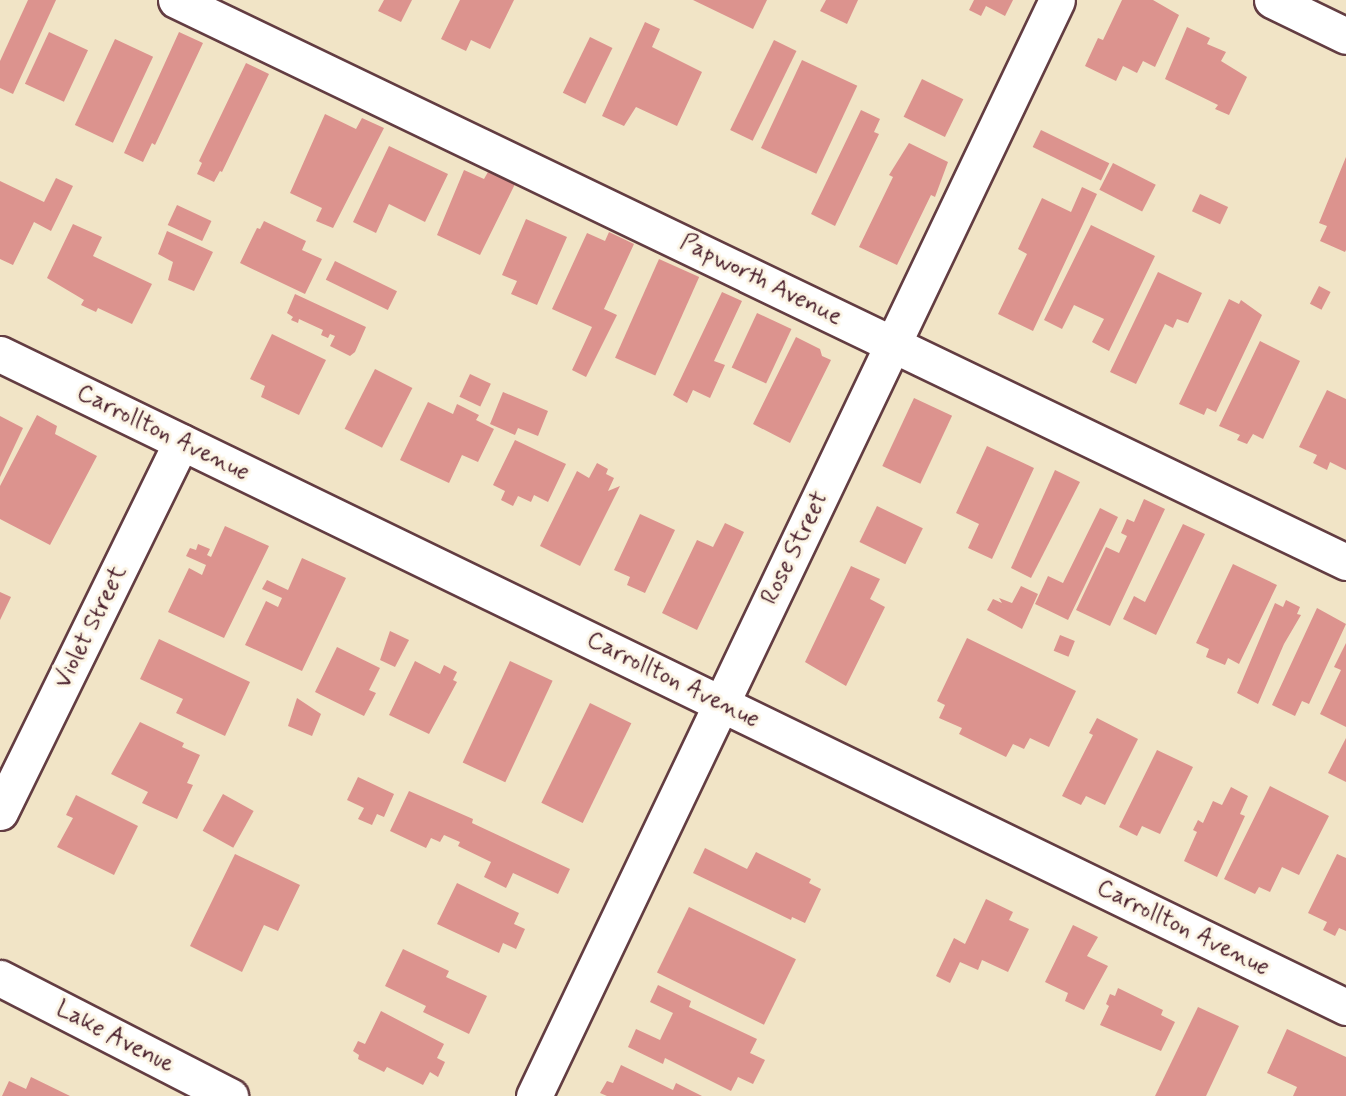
<!DOCTYPE html>
<style>
body{margin:0}
#map{position:relative;width:1346px;height:1096px;overflow:hidden;background:#f1e4c6;font-family:Mynerve,sans-serif}
div>[style]{position:absolute}
.building>*{inset:0;background:#dc938e;transform-origin:0 0}
.roads{filter:drop-shadow(2px 0 #633d42) drop-shadow(-2px 0 #633d42) drop-shadow(0 2px #633d42) drop-shadow(0 -2px #633d42)}
.minor>*{height:35px;margin:-17.5px;padding:0 17.5px;transform-origin:17.5px;border-radius:17.5px;background:#fff}
span{translate:-50% -50%;white-space:nowrap;text-align:center;line-height:1.15;-webkit-text-stroke:6px #fcf5e5;paint-order:stroke}
.street-label{font-size:24px;color:#4a1f2b}
</style>
<div id="map">
<div class="building">
<div style="clip-path:polygon(28px 0,56px 0,13px 94px,0 88px,0 61px)"></div>
<div style="clip-path:polygon(384px 0,412px 0,401px 22px,378px 11px)"></div>
<div style="clip-path:polygon(460px 0,514px 0,490px 49px,471px 40px,466px 51px,441px 39px)"></div>
<div style="clip-path:polygon(693px 0,767px 0,753px 29px)"></div>
<div style="clip-path:polygon(826px 0,858px 0,847px 24px,820px 11px)"></div>
<div style="clip-path:polygon(974px 0,1013px 0,1005px 16px,986px 6px,981px 16px,969px 10px)"></div>
<div style="clip-path:polygon(1122px 0,1153px 0,1179px 15px,1155px 67px,1143px 61px,1137px 73px,1123px 66px,1116px 81px,1085px 66px,1098px 38px,1103px 40px)"></div>
<div style="clip-path:polygon(645px 22px,660px 29px,652px 47px,702px 72px,677px 126px,636px 107px,624px 126px,602px 116px)"></div>
<div style="clip-path:polygon(1187px 27px,1210px 38px,1207px 44px,1226px 52px,1221px 61px,1247px 77px,1229px 115px,1215px 109px,1218px 105px,1165px 79px)"></div>
<div style="left:49px;top:32px;width:43px;height:57px;rotate:25deg"></div>
<div style="clip-path:polygon(179px 32px,203px 43px,155px 145px,152px 143px,143px 162px,124px 153px)"></div>
<div style="left:590px;top:37px;width:25px;height:62px;rotate:26deg"></div>
<div style="left:115px;top:39px;width:42px;height:95px;rotate:25deg"></div>
<div style="left:774px;top:40px;width:25px;height:100px;rotate:26deg"></div>
<div style="left:802px;top:60px;width:61px;height:97px;rotate:25deg"></div>
<div style="clip-path:polygon(246px 63px,269px 74px,222px 172px,220px 171px,214px 182px,197px 174px,202px 163px,199px 161px)"></div>
<div style="left:922px;top:79px;width:46px;height:42px;rotate:26deg"></div>
<div style="clip-path:polygon(861px 110px,880px 119px,874px 132px,879px 134px,835px 226px,811px 214px)"></div>
<div style="clip-path:polygon(325px 114px,356px 129px,362px 118px,384px 128px,333px 228px,316px 221px,322px 208px,290px 193px)"></div>
<div style="left:1041px;top:130px;width:76px;height:19px;rotate:26deg"></div>
<div style="clip-path:polygon(909px 143px,948px 162px,935px 197px,931px 195px,897px 265px,859px 247px,893px 177px,889px 175px)"></div>
<div style="clip-path:polygon(389px 146px,448px 174px,425px 222px,389px 204px,376px 233px,353px 222px)"></div>
<div style="clip-path:polygon(1346px 157px,1346px 250px,1345px 252px,1320px 241px,1327px 226px,1319px 223px)"></div>
<div style="left:1113px;top:163px;width:48px;height:30px;rotate:27deg"></div>
<div style="clip-path:polygon(464px 170px,484px 179px,488px 172px,515px 184px,480px 255px,437px 235px)"></div>
<div style="clip-path:polygon(56px 178px,73px 186px,51px 231px,34px 222px,13px 265px,0 259px,0 181px,44px 202px)"></div>
<div style="clip-path:polygon(1082px 187px,1097px 194px,1033px 331px,998px 314px,1027px 254px,1018px 249px,1042px 198px,1071px 212px)"></div>
<div style="left:1200px;top:194px;width:31px;height:19px;rotate:25deg"></div>
<div style="left:177px;top:205px;width:38px;height:22px;rotate:25deg"></div>
<div style="clip-path:polygon(526px 219px,567px 237px,537px 305px,511px 294px,517px 281px,502px 275px)"></div>
<div style="clip-path:polygon(264px 221px,306px 241px,302px 250px,322px 259px,305px 294px,240px 263px,257px 228px,260px 229px)"></div>
<div style="clip-path:polygon(73px 224px,102px 237px,93px 256px,152px 284px,132px 324px,98px 308px,96px 312px,81px 305px,84px 300px,47px 278px)"></div>
<div style="clip-path:polygon(1091px 225px,1155px 256px,1109px 351px,1092px 342px,1104px 319px,1074px 305px,1062px 329px,1044px 320px)"></div>
<div style="clip-path:polygon(167px 231px,213px 252px,194px 291px,168px 280px,173px 262px,158px 254px)"></div>
<div style="clip-path:polygon(609px 232px,634px 244px,604px 309px,617px 315px,586px 377px,572px 370px,592px 327px,552px 309px,587px 233px,605px 241px)"></div>
<div style="left:659px;top:259px;width:44px;height:108px;rotate:24deg"></div>
<div style="left:335px;top:261px;width:69px;height:21px;rotate:26deg"></div>
<div style="clip-path:polygon(1158px 272px,1202px 293px,1188px 323px,1177px 319px,1173px 328px,1165px 324px,1136px 384px,1110px 372px)"></div>
<div style="left:1319px;top:286px;width:13px;height:20px;rotate:27deg"></div>
<div style="clip-path:polygon(722px 292px,742px 301px,714px 361px,725px 365px,710px 398px,693px 390px,687px 403px,673px 395px)"></div>
<div style="clip-path:polygon(295px 294px,366px 327px,355px 352px,350px 356px,330px 346px,335px 336px,330px 334px,328px 338px,321px 335px,323px 330px,299px 319px,298px 323px,291px 320px,293px 317px,287px 313px)"></div>
<div style="clip-path:polygon(1229px 299px,1239px 304px,1241px 300px,1262px 315px,1216px 412px,1207px 408px,1204px 415px,1179px 404px)"></div>
<div style="left:757px;top:313px;width:38px;height:60px;rotate:25deg"></div>
<div style="clip-path:polygon(272px 334px,326px 360px,299px 415px,261px 397px,265px 386px,250px 379px)"></div>
<div style="clip-path:polygon(796px 337px,820px 349px,822px 356px,831px 360px,790px 443px,753px 424px)"></div>
<div style="clip-path:polygon(1260px 341px,1300px 361px,1263px 439px,1253px 434px,1247px 444px,1237px 440px,1240px 435px,1219px 426px)"></div>
<div style="left:375px;top:369px;width:42px;height:67px;rotate:27deg"></div>
<div style="left:470px;top:374px;width:23px;height:25px;rotate:25deg"></div>
<div style="clip-path:polygon(1327px 390px,1346px 399px,1346px 470px,1330px 462px,1327px 470px,1313px 463px,1317px 455px,1299px 447px)"></div>
<div style="clip-path:polygon(503px 392px,548px 411px,538px 436px,518px 428px,515px 435px,490px 424px)"></div>
<div style="left:914px;top:398px;width:42px;height:75px;rotate:25deg"></div>
<div style="clip-path:polygon(428px 402px,453px 414px,457px 404px,479px 415px,476px 420px,494px 429px,478px 462px,462px 455px,449px 483px,400px 460px)"></div>
<div style="clip-path:polygon(37px 415px,57px 426px,55px 434px,97px 456px,50px 545px,0 519px,0 486px)"></div>
<div style="clip-path:polygon(0 416px,23px 428px,0 477px)"></div>
<div style="clip-path:polygon(515px 440px,566px 464px,548px 502px,534px 495px,531px 502px,518px 496px,513px 506px,501px 500px,505px 491px,493px 485px)"></div>
<div style="clip-path:polygon(987px 446px,1034px 468px,992px 559px,968px 548px,979px 524px,956px 513px)"></div>
<div style="clip-path:polygon(597px 463px,608px 469px,606px 474px,614px 478px,608px 491px,620px 486px,580px 566px,540px 546px,577px 471px,589px 478px)"></div>
<div style="clip-path:polygon(1055px 470px,1080px 482px,1031px 578px,1011px 568px)"></div>
<div style="clip-path:polygon(1144px 499px,1165px 509px,1110px 626px,1076px 610px,1106px 547px,1119px 553px,1127px 536px,1121px 533px,1127px 519px,1134px 522px)"></div>
<div style="left:877px;top:506px;width:51px;height:40px;rotate:26deg"></div>
<div style="clip-path:polygon(1100px 508px,1118px 517px,1068px 620px,1035px 604px,1048px 576px,1063px 583px)"></div>
<div style="clip-path:polygon(640px 514px,675px 530px,645px 593px,627px 585px,630px 577px,614px 570px)"></div>
<div style="clip-path:polygon(725px 523px,744px 532px,697px 630px,662px 613px,697px 540px,713px 547px)"></div>
<div style="clip-path:polygon(1183px 524px,1205px 534px,1156px 635px,1123px 619px,1134px 596px,1145px 602px)"></div>
<div style="clip-path:polygon(225px 526px,269px 546px,224px 638px,168px 612px,189px 568px,202px 575px,206px 565px,186px 556px,190px 548px,196px 550px,198px 544px,210px 549px,207px 555px,211px 557px)"></div>
<div style="clip-path:polygon(302px 558px,346px 578px,302px 671px,245px 645px,266px 601px,278px 607px,282px 598px,262px 589px,267px 580px,288px 590px)"></div>
<div style="clip-path:polygon(1233px 564px,1277px 585px,1239px 664px,1228px 658px,1225px 665px,1206px 657px,1209px 649px,1196px 643px)"></div>
<div style="clip-path:polygon(851px 566px,880px 579px,870px 599px,885px 607px,846px 686px,805px 662px)"></div>
<div style="clip-path:polygon(1021px 586px,1038px 594px,1022px 629px,987px 610px,993px 599px,1002px 603px,999px 598px,1012px 603px)"></div>
<div style="clip-path:polygon(0 592px,11px 597px,0 620px)"></div>
<div style="clip-path:polygon(1286px 600px,1300px 607px,1297px 614px,1301px 615px,1284px 644px,1258px 704px,1237px 693px,1275px 603px,1283px 607px)"></div>
<div style="clip-path:polygon(1317px 608px,1346px 624px,1309px 704px,1302px 701px,1295px 716px,1272px 705px)"></div>
<div style="clip-path:polygon(390px 631px,409px 640px,395px 667px,380px 660px)"></div>
<div style="left:1060px;top:635px;width:16px;height:17px;rotate:22deg"></div>
<div style="clip-path:polygon(967px 638px,1076px 691px,1049px 747px,1030px 738px,1024px 749px,1013px 744px,1006px 757px,959px 734px,962px 728px,939px 718px,945px 705px,937px 701px)"></div>
<div style="clip-path:polygon(159px 639px,250px 682px,225px 736px,176px 713px,183px 699px,140px 679px)"></div>
<div style="clip-path:polygon(1346px 643px,1346px 727px,1320px 714px,1341px 670px,1334px 667px)"></div>
<div style="clip-path:polygon(337px 647px,380px 668px,369px 690px,376px 693px,364px 716px,315px 692px)"></div>
<div style="clip-path:polygon(415px 661px,440px 674px,444px 665px,457px 672px,453px 680px,457px 682px,429px 734px,389px 715px)"></div>
<div style="left:510px;top:661px;width:47px;height:112px;rotate:25deg"></div>
<div style="clip-path:polygon(297px 698px,321px 714px,312px 736px,288px 726px)"></div>
<div style="left:590px;top:703px;width:46px;height:111px;rotate:26deg"></div>
<div style="clip-path:polygon(1097px 718px,1138px 739px,1105px 805px,1086px 796px,1081px 805px,1062px 796px,1093px 735px,1089px 733px)"></div>
<div style="clip-path:polygon(140px 722px,184px 743px,182px 747px,200px 755px,187px 783px,193px 785px,177px 819px,142px 803px,148px 792px,111px 774px)"></div>
<div style="clip-path:polygon(1346px 738px,1346px 782px,1328px 773px)"></div>
<div style="clip-path:polygon(1157px 750px,1193px 767px,1160px 834px,1142px 826px,1137px 836px,1119px 827px)"></div>
<div style="clip-path:polygon(358px 777px,394px 794px,384px 817px,377px 814px,372px 825px,358px 819px,364px 808px,347px 800px)"></div>
<div style="clip-path:polygon(1270px 786px,1329px 816px,1299px 875px,1282px 867px,1270px 892px,1259px 887px,1255px 894px,1224px 879px)"></div>
<div style="clip-path:polygon(1231px 787px,1248px 796px,1240px 814px,1245px 816px,1217px 877px,1184px 861px,1197px 832px,1193px 830px,1198px 820px,1203px 823px,1213px 801px,1222px 805px)"></div>
<div style="clip-path:polygon(409px 791px,473px 819px,472px 823px,570px 869px,558px 894px,513px 873px,506px 888px,484px 877px,491px 862px,458px 846px,460px 842px,444px 835px,440px 842px,431px 838px,426px 848px,390px 831px)"></div>
<div style="left:223px;top:794px;width:35px;height:42px;rotate:29deg"></div>
<div style="clip-path:polygon(76px 795px,138px 826px,114px 875px,57px 847px,73px 818px,66px 815px)"></div>
<div style="clip-path:polygon(705px 848px,747px 869px,756px 852px,811px 879px,809px 883px,821px 889px,805px 923px,792px 917px,791px 920px,693px 873px)"></div>
<div style="clip-path:polygon(235px 854px,300px 885px,278px 931px,264px 925px,242px 972px,190px 946px)"></div>
<div style="clip-path:polygon(1337px 854px,1346px 858px,1346px 931px,1339px 928px,1335px 936px,1323px 930px,1327px 922px,1308px 913px)"></div>
<div style="clip-path:polygon(457px 883px,519px 913px,514px 924px,525px 929px,516px 949px,503px 943px,499px 953px,437px 924px)"></div>
<div style="clip-path:polygon(986px 899px,1013px 912px,1009px 920px,1029px 929px,1008px 972px,982px 960px,978px 970px,960px 962px,950px 983px,936px 976px,954px 938px,965px 944px)"></div>
<div style="left:689px;top:907px;width:119px;height:73px;rotate:26deg"></div>
<div style="clip-path:polygon(1073px 925px,1098px 937px,1087px 956px,1108px 966px,1084px 1010px,1065px 1001px,1068px 993px,1045px 982px)"></div>
<div style="clip-path:polygon(403px 949px,449px 971px,446px 977px,487px 996px,469px 1034px,423px 1012px,426px 1006px,385px 986px)"></div>
<div style="clip-path:polygon(658px 985px,691px 1001px,689px 1007px,757px 1039px,750px 1053px,765px 1060px,753px 1084px,738px 1077px,731px 1091px,665px 1058px,663px 1064px,628px 1047px,636px 1029px,660px 1040px,673px 1013px,650px 1002px)"></div>
<div style="clip-path:polygon(1118px 988px,1163px 1010px,1161px 1015px,1175px 1022px,1161px 1051px,1100px 1025px,1109px 1006px,1106px 1004px,1110px 994px,1115px 996px)"></div>
<div style="clip-path:polygon(1198px 1007px,1239px 1026px,1206px 1096px,1155px 1096px)"></div>
<div style="clip-path:polygon(381px 1011px,444px 1044px,437px 1058px,445px 1062px,438px 1077px,430px 1072px,423px 1085px,387px 1067px,384px 1072px,358px 1059px,359px 1055px,353px 1051px,358px 1041px,365px 1044px)"></div>
<div style="clip-path:polygon(1287px 1029px,1346px 1057px,1346px 1096px,1293px 1096px,1297px 1087px,1267px 1073px)"></div>
<div style="clip-path:polygon(621px 1065px,673px 1090px,676px 1083px,702px 1096px,607px 1096px,600px 1093px,607px 1081px,613px 1083px)"></div>
<div style="clip-path:polygon(31px 1077px,70px 1096px,2px 1096px,9px 1081px,26px 1089px)"></div>
</div>
<div class="roads">
<div class="minor">
<div style="left:176px;top:0;width:1298px;rotate:25.66deg"></div>
<div style="left:1272px;top:0;width:82px;rotate:25.9deg"></div>
<div style="left:0;top:354px;width:1496px;rotate:25.88deg"></div>
<div style="left:0;top:812px;width:412px;rotate:-63.9deg"></div>
<div style="left:0;top:978px;width:259px;rotate:27.2deg"></div>
<div style="left:534px;top:1096px;width:1214px;rotate:-64.49deg"></div>
</div>
</div>
<div class="street-label">
<span style="left:761px;top:280px;rotate:26deg">Papworth Avenue</span>
<span style="left:163px;top:433px;rotate:26deg">Carrollton Avenue</span>
<span style="left:795px;top:548px;rotate:-64deg">Rose Street</span>
<span style="left:91px;top:627px;rotate:-64deg">Violet Street</span>
<span style="left:673px;top:680px;rotate:26deg">Carrollton Avenue</span>
<span style="left:1183px;top:928px;rotate:26deg">Carrollton Avenue</span>
<span style="left:115px;top:1037px;rotate:27deg">Lake Avenue</span>
</div>
</div>
